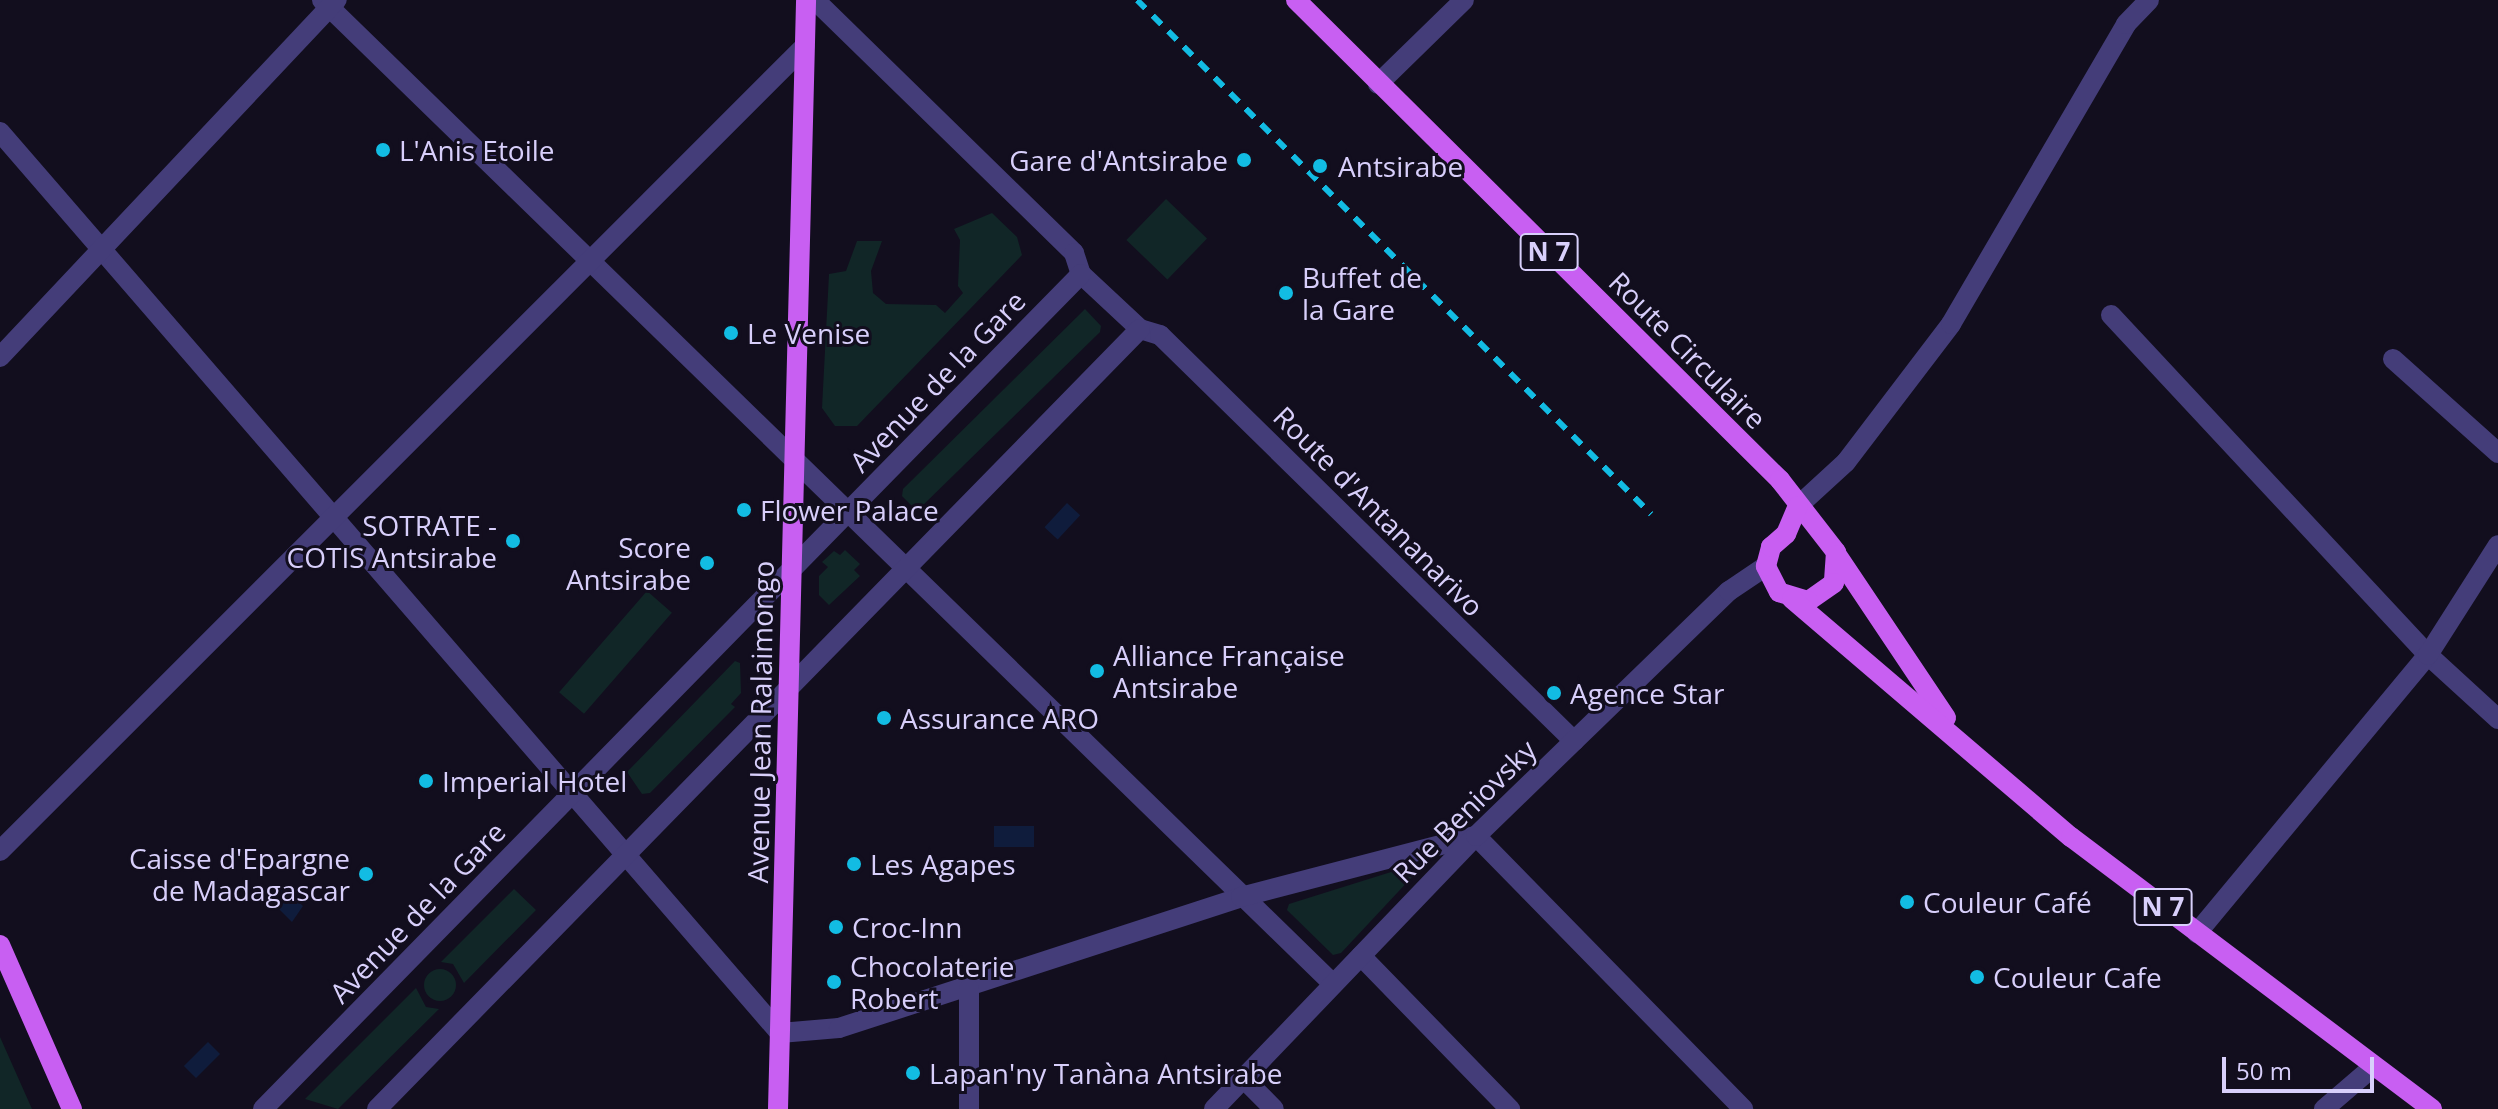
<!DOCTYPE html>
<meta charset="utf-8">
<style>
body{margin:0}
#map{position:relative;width:2498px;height:1109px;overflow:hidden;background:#120e1e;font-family:"Open Sans",sans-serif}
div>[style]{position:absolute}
.green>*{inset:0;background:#112627;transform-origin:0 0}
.round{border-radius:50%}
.water>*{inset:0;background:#0f1c3c;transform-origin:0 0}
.minor>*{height:20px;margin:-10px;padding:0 10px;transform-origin:10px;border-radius:10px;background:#443d79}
.major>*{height:20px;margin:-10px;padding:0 10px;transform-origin:10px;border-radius:10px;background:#c85ff2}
.rail>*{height:6px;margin-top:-3px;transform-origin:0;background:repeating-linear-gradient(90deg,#12bce3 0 12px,transparent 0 22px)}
.dots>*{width:22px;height:22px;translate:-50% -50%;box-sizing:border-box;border:4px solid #120e1e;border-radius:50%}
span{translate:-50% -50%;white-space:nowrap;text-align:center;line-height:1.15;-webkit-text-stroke:6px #120e1e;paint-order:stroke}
.shield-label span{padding:2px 6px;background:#120e1e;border:2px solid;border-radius:6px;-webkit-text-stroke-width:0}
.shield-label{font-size:26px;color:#d8cffb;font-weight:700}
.poi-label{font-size:28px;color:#d8cffb}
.left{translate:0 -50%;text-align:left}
.right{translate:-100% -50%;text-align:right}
.street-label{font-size:28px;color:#d8cffb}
.scale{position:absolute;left:2222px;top:1057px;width:152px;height:36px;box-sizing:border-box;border:4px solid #d8cffb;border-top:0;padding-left:10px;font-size:24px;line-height:28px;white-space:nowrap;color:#d8cffb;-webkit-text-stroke:6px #120e1e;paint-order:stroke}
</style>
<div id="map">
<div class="green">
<div style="left:1166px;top:199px;width:57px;height:57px;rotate:44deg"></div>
<div style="clip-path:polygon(992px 213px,1017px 237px,1022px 255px,857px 426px,835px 426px,822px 408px,829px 274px,846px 271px,857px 241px,882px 241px,871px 271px,873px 293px,886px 304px,936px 305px,945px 313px,963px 293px,958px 286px,960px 240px,954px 229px)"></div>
<div style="clip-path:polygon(1085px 309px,1101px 326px,1100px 332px,917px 511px,902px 496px,903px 489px)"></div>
<div style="clip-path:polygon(845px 550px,860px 564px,854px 570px,860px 576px,829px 605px,819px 595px,819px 576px,828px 567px,822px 562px,834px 551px,840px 555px)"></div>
<div style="left:647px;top:591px;width:33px;height:134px;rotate:41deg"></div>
<div style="clip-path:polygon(735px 661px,740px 663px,741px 693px,731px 704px,735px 707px,650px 793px,642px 794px,627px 772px)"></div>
<div style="clip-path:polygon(1407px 867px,1412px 877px,1341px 953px,1333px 955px,1287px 910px,1289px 904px)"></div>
<div style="clip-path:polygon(514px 889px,536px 910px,464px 983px,453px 964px,441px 962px)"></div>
<div class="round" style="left:424px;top:969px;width:32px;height:32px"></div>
<div style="clip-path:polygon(416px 988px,426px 1007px,439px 1009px,338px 1109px,305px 1099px)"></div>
<div style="clip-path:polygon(0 1037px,32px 1109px,0 1109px)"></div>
</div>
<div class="water">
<div style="left:1067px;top:503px;width:18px;height:33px;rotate:43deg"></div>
<div style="left:994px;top:826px;width:40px;height:21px"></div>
<div style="clip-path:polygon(282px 885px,292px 885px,293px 897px,303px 906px,292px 922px,278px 908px)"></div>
<div style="left:208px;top:1042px;width:17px;height:34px;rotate:45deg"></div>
</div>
<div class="minor">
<div style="left:322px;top:0;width:1411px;rotate:44.22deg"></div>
<div style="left:815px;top:0;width:362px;rotate:44.3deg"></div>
<div style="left:1074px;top:253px;width:22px;rotate:72deg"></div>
<div style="left:1081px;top:274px;width:81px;rotate:43deg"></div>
<div style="left:1140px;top:329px;width:21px;rotate:17deg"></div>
<div style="left:1160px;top:335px;width:580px;rotate:44.44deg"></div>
<div style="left:1378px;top:84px;width:120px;rotate:-44.3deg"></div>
<div style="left:0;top:132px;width:1192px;rotate:49.12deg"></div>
<div style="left:780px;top:1033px;width:59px;rotate:-4.8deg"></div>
<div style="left:839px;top:1028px;width:423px;rotate:-18deg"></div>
<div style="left:1241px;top:897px;width:243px;rotate:-14.6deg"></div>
<div style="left:1476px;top:836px;width:382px;rotate:45.6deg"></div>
<div style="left:2111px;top:315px;width:465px;rotate:47deg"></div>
<div style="left:2428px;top:655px;width:95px;rotate:42.4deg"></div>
<div style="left:0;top:357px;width:491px;rotate:-46.7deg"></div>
<div style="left:2393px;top:359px;width:141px;rotate:41.8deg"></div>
<div style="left:1798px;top:506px;width:65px;rotate:-42.5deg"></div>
<div style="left:1846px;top:462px;width:173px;rotate:-52.7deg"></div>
<div style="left:1951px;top:324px;width:347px;rotate:-59.7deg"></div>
<div style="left:2126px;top:24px;width:33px;rotate:-46deg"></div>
<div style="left:0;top:851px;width:1138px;rotate:-45deg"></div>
<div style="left:2197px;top:933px;width:361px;rotate:-50.3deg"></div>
<div style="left:2428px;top:655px;width:130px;rotate:-57.5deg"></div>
<div style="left:1361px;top:956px;width:214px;rotate:45.8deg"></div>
<div style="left:1244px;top:1079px;width:42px;rotate:45deg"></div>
<div style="left:263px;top:1109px;width:1169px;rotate:-45.59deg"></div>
<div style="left:377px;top:1109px;width:1091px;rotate:-45.63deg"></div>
<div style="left:969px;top:1109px;width:120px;rotate:-90deg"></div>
<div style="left:1214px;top:1109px;width:378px;rotate:-46.2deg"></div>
<div style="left:1476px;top:836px;width:352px;rotate:-44.1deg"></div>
<div style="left:1729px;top:591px;width:45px;rotate:-34deg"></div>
<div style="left:2324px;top:1109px;width:66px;rotate:-40.7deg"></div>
</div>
<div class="major">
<div style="left:1296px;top:0;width:682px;rotate:44.76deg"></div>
<div style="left:1780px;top:480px;width:91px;rotate:52.1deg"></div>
<div style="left:1836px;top:552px;width:31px;rotate:94deg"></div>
<div style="left:1834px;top:583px;width:32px;rotate:145deg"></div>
<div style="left:1808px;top:601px;width:30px;rotate:-163deg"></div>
<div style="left:1779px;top:592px;width:29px;rotate:-117deg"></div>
<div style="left:1766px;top:566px;width:20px;rotate:-75deg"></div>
<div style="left:1771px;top:547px;width:20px;rotate:-41deg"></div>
<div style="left:1786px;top:534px;width:30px;rotate:-67deg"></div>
<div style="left:1837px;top:555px;width:196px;rotate:56.2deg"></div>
<div style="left:1792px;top:599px;width:367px;rotate:40.5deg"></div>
<div style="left:2071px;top:837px;width:452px;rotate:37deg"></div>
<div style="left:0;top:945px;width:179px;rotate:66.3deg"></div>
<div style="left:778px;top:1109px;width:1109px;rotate:-88.55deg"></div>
</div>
<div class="rail">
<div style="left:1137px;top:0;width:727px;rotate:45deg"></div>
</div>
<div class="dots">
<div style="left:383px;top:150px;background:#12bce3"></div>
<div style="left:1244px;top:160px;background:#12bce3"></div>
<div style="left:1320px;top:166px;background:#12bce3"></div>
<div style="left:1286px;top:293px;background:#12bce3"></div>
<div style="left:731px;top:333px;background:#12bce3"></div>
<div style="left:744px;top:510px;background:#12bce3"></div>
<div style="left:513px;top:541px;background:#12bce3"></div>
<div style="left:707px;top:563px;background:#12bce3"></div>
<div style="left:1097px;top:671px;background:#12bce3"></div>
<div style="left:1554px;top:693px;background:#12bce3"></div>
<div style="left:884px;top:718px;background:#12bce3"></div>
<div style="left:426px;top:781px;background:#12bce3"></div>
<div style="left:854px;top:864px;background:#12bce3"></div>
<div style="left:366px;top:874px;background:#12bce3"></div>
<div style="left:1907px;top:902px;background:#12bce3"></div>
<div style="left:836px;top:927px;background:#12bce3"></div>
<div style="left:1977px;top:977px;background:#12bce3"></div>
<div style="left:834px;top:982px;background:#12bce3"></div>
<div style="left:913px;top:1073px;background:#12bce3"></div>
</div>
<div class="shield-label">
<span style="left:1549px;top:252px">N 7</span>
<span style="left:2163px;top:907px">N 7</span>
</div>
<div class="poi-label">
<span class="left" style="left:399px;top:150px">L'Anis Etoile</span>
<span class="right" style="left:1228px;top:160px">Gare d'Antsirabe</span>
<span class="left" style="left:1338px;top:166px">Antsirabe</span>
<span class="left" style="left:1302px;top:293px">Buffet de<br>la Gare</span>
<span class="left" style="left:747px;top:333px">Le Venise</span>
<span class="left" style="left:760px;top:510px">Flower Palace</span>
<span class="right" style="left:497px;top:541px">SOTRATE -<br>COTIS Antsirabe</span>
<span class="right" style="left:691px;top:563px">Score<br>Antsirabe</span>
<span class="left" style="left:1113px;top:671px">Alliance Française<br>Antsirabe</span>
<span class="left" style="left:1570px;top:693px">Agence Star</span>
<span class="left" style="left:900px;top:718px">Assurance ARO</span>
<span class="left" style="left:442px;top:781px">Imperial Hotel</span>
<span class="right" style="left:350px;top:874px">Caisse d'Epargne<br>de Madagascar</span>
<span class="left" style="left:870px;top:864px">Les Agapes</span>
<span class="left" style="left:1923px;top:902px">Couleur Café</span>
<span class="left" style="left:852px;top:927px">Croc-Inn</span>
<span class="left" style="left:850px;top:982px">Chocolaterie<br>Robert</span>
<span class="left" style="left:1993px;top:977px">Couleur Cafe</span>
<span class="left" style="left:929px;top:1073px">Lapan'ny Tanàna Antsirabe</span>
</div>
<div class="street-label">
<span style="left:1688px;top:350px;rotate:45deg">Route Circulaire</span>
<span style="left:937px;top:381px;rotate:-46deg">Avenue de la Gare</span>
<span style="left:1379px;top:511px;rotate:45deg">Route d'Antananarivo</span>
<span style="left:760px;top:722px;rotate:-89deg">Avenue Jean Ralaimongo</span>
<span style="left:1464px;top:811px;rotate:-45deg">Rue Beniovsky</span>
<span style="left:417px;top:912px;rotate:-46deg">Avenue de la Gare</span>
</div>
<div class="scale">50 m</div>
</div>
